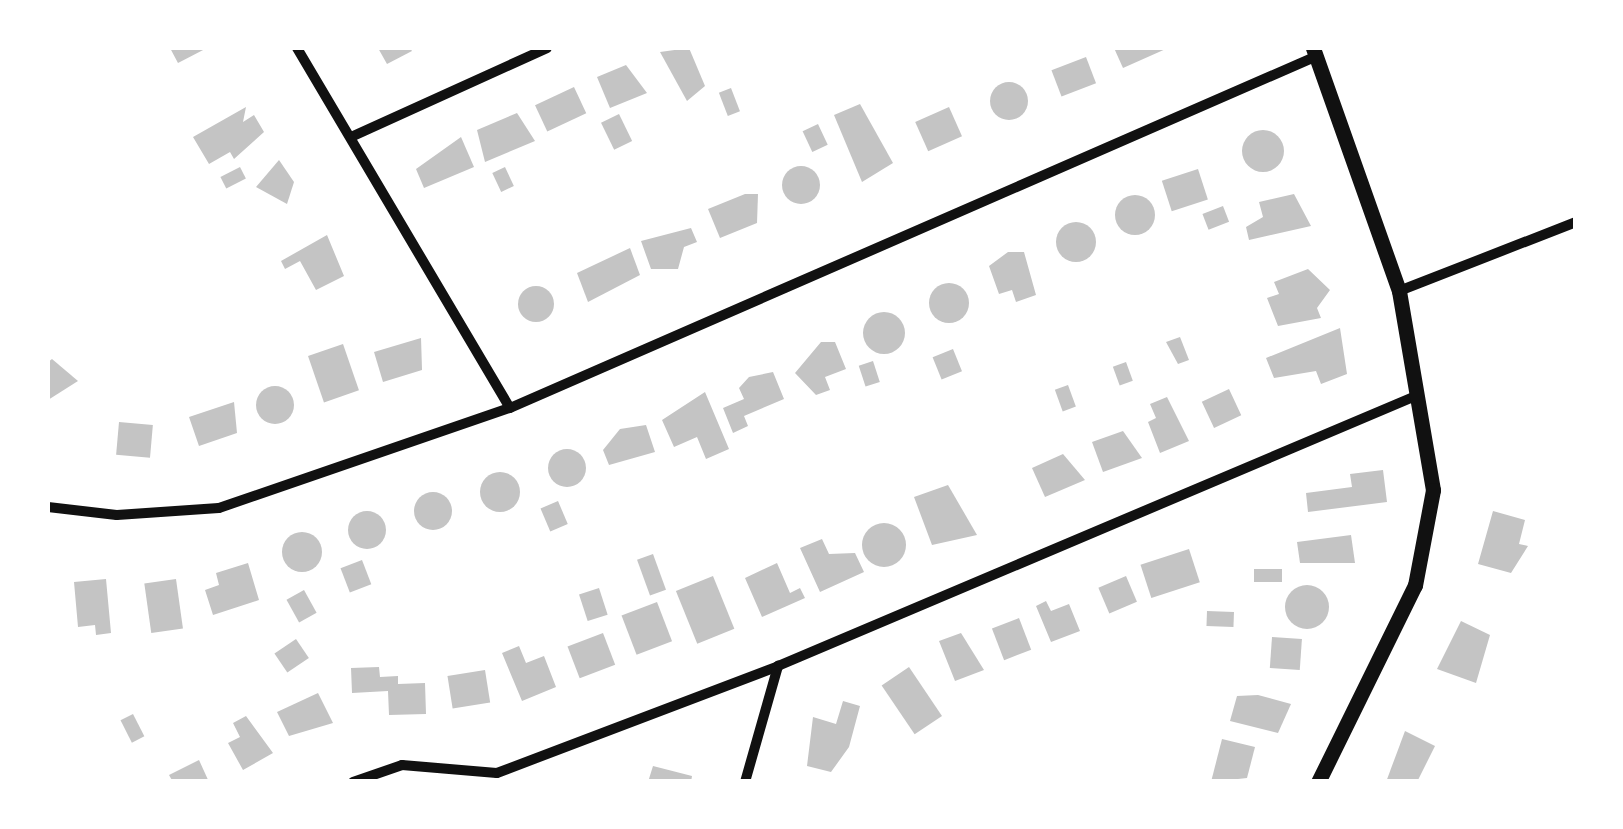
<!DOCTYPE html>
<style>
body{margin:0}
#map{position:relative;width:1623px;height:829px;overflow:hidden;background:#fff;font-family:Manrope,sans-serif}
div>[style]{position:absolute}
.building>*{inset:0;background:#c4c4c4;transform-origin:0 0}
.round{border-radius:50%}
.minor>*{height:10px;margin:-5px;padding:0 5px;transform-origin:5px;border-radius:5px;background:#111}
.secondary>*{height:15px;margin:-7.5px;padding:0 7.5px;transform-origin:7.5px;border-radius:7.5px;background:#111}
span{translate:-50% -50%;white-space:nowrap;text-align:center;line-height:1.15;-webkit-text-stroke:9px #fff;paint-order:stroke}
.frame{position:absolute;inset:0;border:50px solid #fff;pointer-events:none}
</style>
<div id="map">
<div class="building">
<div style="clip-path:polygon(170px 48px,207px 48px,178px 63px)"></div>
<div style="clip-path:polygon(378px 48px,410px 48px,412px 51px,387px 64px)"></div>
<div style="clip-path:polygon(689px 48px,705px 86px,687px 101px,660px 52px)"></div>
<div style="clip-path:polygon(1114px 48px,1168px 48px,1123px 68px)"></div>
<div style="left:1086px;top:57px;width:28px;height:37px;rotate:69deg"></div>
<div style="clip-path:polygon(626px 65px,647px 93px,610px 108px,597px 77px)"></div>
<div class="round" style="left:990px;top:82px;width:38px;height:38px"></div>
<div style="left:574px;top:87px;width:29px;height:43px;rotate:65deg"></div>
<div style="left:731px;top:88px;width:25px;height:13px;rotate:69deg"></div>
<div style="clip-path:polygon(860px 104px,893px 163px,862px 182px,834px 115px)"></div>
<div style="clip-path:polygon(246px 107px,243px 122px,254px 115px,264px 132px,234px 159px,230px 152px,209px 164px,193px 137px)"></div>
<div style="left:949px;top:107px;width:32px;height:37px;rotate:66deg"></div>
<div style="clip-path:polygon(517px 113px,535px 141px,485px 162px,477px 130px)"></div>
<div style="left:619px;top:114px;width:30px;height:20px;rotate:64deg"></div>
<div style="left:818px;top:124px;width:23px;height:17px;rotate:65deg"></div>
<div class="round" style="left:1242px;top:130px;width:42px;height:42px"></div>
<div style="clip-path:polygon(461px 137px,474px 167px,424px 188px,416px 169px)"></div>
<div style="clip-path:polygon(279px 160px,294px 182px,287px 204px,256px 187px)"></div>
<div class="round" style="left:782px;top:166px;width:38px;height:38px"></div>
<div style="left:240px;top:167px;width:13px;height:22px;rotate:63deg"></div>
<div style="left:505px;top:167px;width:21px;height:14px;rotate:65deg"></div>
<div style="left:1198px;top:169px;width:32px;height:38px;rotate:72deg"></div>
<div style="clip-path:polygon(745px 194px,758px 194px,757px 223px,720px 238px,708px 209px)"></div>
<div style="clip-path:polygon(1294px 194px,1311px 226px,1249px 240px,1246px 227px,1263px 217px,1259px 202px)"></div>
<div class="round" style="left:1115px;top:195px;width:40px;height:40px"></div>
<div style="left:1223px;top:206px;width:17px;height:22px;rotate:69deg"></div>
<div class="round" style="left:1056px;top:222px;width:40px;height:40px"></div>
<div style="clip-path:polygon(691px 228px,697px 242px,684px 247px,678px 269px,651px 269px,641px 241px)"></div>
<div style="clip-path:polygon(327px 235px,344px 276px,316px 290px,300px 261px,285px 269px,281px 261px)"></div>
<div style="clip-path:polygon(630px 248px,640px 275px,588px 302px,577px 273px)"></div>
<div style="clip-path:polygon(1008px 252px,1024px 252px,1036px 295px,1016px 302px,1012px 290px,999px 294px,989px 266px)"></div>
<div style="clip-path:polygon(1308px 269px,1330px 290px,1317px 308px,1321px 318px,1278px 326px,1267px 298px,1279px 294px,1274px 282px)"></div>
<div class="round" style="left:929px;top:283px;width:40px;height:40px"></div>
<div class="round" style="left:518px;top:286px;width:36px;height:36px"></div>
<div class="round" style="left:863px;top:312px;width:42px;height:42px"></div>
<div style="clip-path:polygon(1340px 328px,1347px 374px,1321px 384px,1316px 371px,1274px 378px,1266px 358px)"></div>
<div style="clip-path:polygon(1180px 337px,1189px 360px,1178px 364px,1166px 342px)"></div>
<div style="clip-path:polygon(421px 338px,422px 370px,383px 382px,374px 352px)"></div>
<div style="clip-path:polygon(821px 342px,835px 342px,846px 369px,825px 377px,830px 390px,816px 395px,795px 373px)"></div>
<div style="left:343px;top:344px;width:49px;height:37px;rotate:71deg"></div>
<div style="left:953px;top:349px;width:24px;height:22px;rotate:68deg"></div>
<div style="clip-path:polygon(52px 359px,78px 381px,48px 400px,48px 362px)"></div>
<div style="left:873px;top:361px;width:22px;height:15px;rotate:72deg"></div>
<div style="left:1126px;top:362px;width:20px;height:14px;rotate:70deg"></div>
<div style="clip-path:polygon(773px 372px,784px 399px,744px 416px,748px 426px,733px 433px,723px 408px,744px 399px,739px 388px,749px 377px)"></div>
<div style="left:1068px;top:385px;width:23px;height:14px;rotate:70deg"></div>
<div class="round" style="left:256px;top:386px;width:38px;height:38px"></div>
<div style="left:1229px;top:389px;width:29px;height:30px;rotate:65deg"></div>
<div style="clip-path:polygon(705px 392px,729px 449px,706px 459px,697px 437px,674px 447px,662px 420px)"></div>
<div style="clip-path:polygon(1167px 397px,1189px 441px,1160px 453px,1148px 422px,1156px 418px,1150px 404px)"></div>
<div style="clip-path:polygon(234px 402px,237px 433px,199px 446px,189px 417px)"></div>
<div style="left:119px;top:422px;width:34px;height:33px;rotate:5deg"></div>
<div style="clip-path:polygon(646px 425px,655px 452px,609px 465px,603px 450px,620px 429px)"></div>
<div style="clip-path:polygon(1123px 431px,1142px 458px,1103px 472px,1092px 442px)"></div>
<div class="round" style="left:548px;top:449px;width:38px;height:38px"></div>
<div style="clip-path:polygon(1063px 454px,1085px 480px,1045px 497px,1032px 468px)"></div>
<div style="clip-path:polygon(1383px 470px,1387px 502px,1308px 512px,1306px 493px,1352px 487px,1350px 474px)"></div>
<div class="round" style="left:480px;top:472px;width:40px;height:40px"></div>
<div style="clip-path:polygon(948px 485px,977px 535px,932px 545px,914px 497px)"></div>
<div class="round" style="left:414px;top:492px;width:38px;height:38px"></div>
<div style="left:558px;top:501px;width:25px;height:19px;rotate:67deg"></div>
<div class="round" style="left:348px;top:511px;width:38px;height:38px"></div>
<div style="clip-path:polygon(1493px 511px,1525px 520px,1519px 544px,1528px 546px,1511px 573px,1478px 564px)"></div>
<div class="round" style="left:862px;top:523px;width:44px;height:44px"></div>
<div class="round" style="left:282px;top:532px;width:40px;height:40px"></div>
<div style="clip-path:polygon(1351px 535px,1355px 563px,1300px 563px,1297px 542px)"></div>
<div style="clip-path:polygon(822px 539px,829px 554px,855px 553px,864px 572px,820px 592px,800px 548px)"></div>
<div style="left:1189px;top:549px;width:35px;height:51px;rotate:72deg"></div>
<div style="left:653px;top:554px;width:38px;height:17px;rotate:70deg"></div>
<div style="left:362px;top:560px;width:26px;height:23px;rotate:69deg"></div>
<div style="clip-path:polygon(248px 563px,259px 600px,213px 615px,205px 590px,219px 585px,216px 573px)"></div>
<div style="clip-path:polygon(777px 563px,790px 593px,800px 588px,805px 598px,762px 617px,745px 578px)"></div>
<div style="left:1254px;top:569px;width:28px;height:13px"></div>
<div style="left:713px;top:576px;width:57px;height:40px;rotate:68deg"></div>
<div style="left:1126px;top:576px;width:28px;height:30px;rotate:67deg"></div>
<div style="clip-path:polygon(106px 579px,111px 633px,96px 635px,95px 625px,78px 627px,74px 582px)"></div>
<div style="left:176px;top:579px;width:50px;height:32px;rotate:82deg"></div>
<div class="round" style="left:1285px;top:585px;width:44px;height:44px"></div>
<div style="left:599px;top:588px;width:28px;height:21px;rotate:72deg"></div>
<div style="left:304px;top:590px;width:26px;height:20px;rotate:61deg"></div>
<div style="clip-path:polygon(1046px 601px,1051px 611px,1069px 604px,1080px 631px,1051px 642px,1036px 606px)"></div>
<div style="left:657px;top:602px;width:42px;height:38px;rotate:69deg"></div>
<div style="left:1207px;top:611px;width:27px;height:15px;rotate:2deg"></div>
<div style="left:1019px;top:618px;width:34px;height:29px;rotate:69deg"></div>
<div style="clip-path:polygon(1461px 621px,1490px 635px,1476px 683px,1437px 669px)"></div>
<div style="left:603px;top:633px;width:34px;height:38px;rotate:69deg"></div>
<div style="clip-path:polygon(961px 633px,984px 670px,955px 681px,939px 641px)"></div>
<div style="left:1272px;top:637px;width:30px;height:31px;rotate:4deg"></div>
<div style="left:296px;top:639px;width:23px;height:26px;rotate:56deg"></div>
<div style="clip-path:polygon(519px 646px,526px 663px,544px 656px,556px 687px,522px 701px,502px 653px)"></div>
<div style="clip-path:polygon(379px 667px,380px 677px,398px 676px,398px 684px,425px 683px,426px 714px,389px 715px,388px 691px,352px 693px,351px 668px)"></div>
<div style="left:909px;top:667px;width:59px;height:33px;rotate:56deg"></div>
<div style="left:485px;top:670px;width:33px;height:38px;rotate:81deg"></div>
<div style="clip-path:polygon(318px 693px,333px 723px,289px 736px,277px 712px)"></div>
<div style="clip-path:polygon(1258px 695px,1291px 704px,1278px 733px,1230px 721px,1237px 696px)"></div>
<div style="clip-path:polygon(843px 701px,860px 706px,849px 747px,831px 772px,807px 766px,813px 717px,836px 724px)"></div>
<div style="left:133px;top:714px;width:25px;height:14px;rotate:63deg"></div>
<div style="clip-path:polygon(246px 716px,273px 753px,243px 770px,228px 743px,240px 737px,233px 723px)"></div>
<div style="clip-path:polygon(1405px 731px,1435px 746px,1417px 782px,1386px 782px)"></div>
<div style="clip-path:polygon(1222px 739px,1255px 747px,1247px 778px,1211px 782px)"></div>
<div style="clip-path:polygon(199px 760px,209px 782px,173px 782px,169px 775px)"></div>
<div style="clip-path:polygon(653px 766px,692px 776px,691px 782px,648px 782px)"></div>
</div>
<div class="minor">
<div style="left:297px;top:48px;width:418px;rotate:59.4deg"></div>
<div style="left:351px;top:137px;width:215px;rotate:-24.4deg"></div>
<div style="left:1399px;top:291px;width:190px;rotate:-21.3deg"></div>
<div style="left:48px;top:507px;width:69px;rotate:6.6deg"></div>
<div style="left:117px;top:515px;width:102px;rotate:-3.9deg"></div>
<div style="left:219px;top:508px;width:308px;rotate:-19deg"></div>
<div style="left:510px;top:408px;width:880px;rotate:-23.57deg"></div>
<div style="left:353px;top:782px;width:52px;rotate:-19.1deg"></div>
<div style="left:402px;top:765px;width:95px;rotate:4.8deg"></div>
<div style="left:497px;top:773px;width:301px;rotate:-20.8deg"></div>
<div style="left:778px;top:666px;width:695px;rotate:-22.95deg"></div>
<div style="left:745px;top:782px;width:121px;rotate:-74.1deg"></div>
</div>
<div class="secondary">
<div style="left:1313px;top:48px;width:258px;rotate:70.5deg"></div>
<div style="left:1399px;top:291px;width:202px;rotate:80.3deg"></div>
<div style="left:1433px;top:490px;width:97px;rotate:100.7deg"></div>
<div style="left:1415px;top:585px;width:220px;rotate:116.2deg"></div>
</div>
<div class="frame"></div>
</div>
